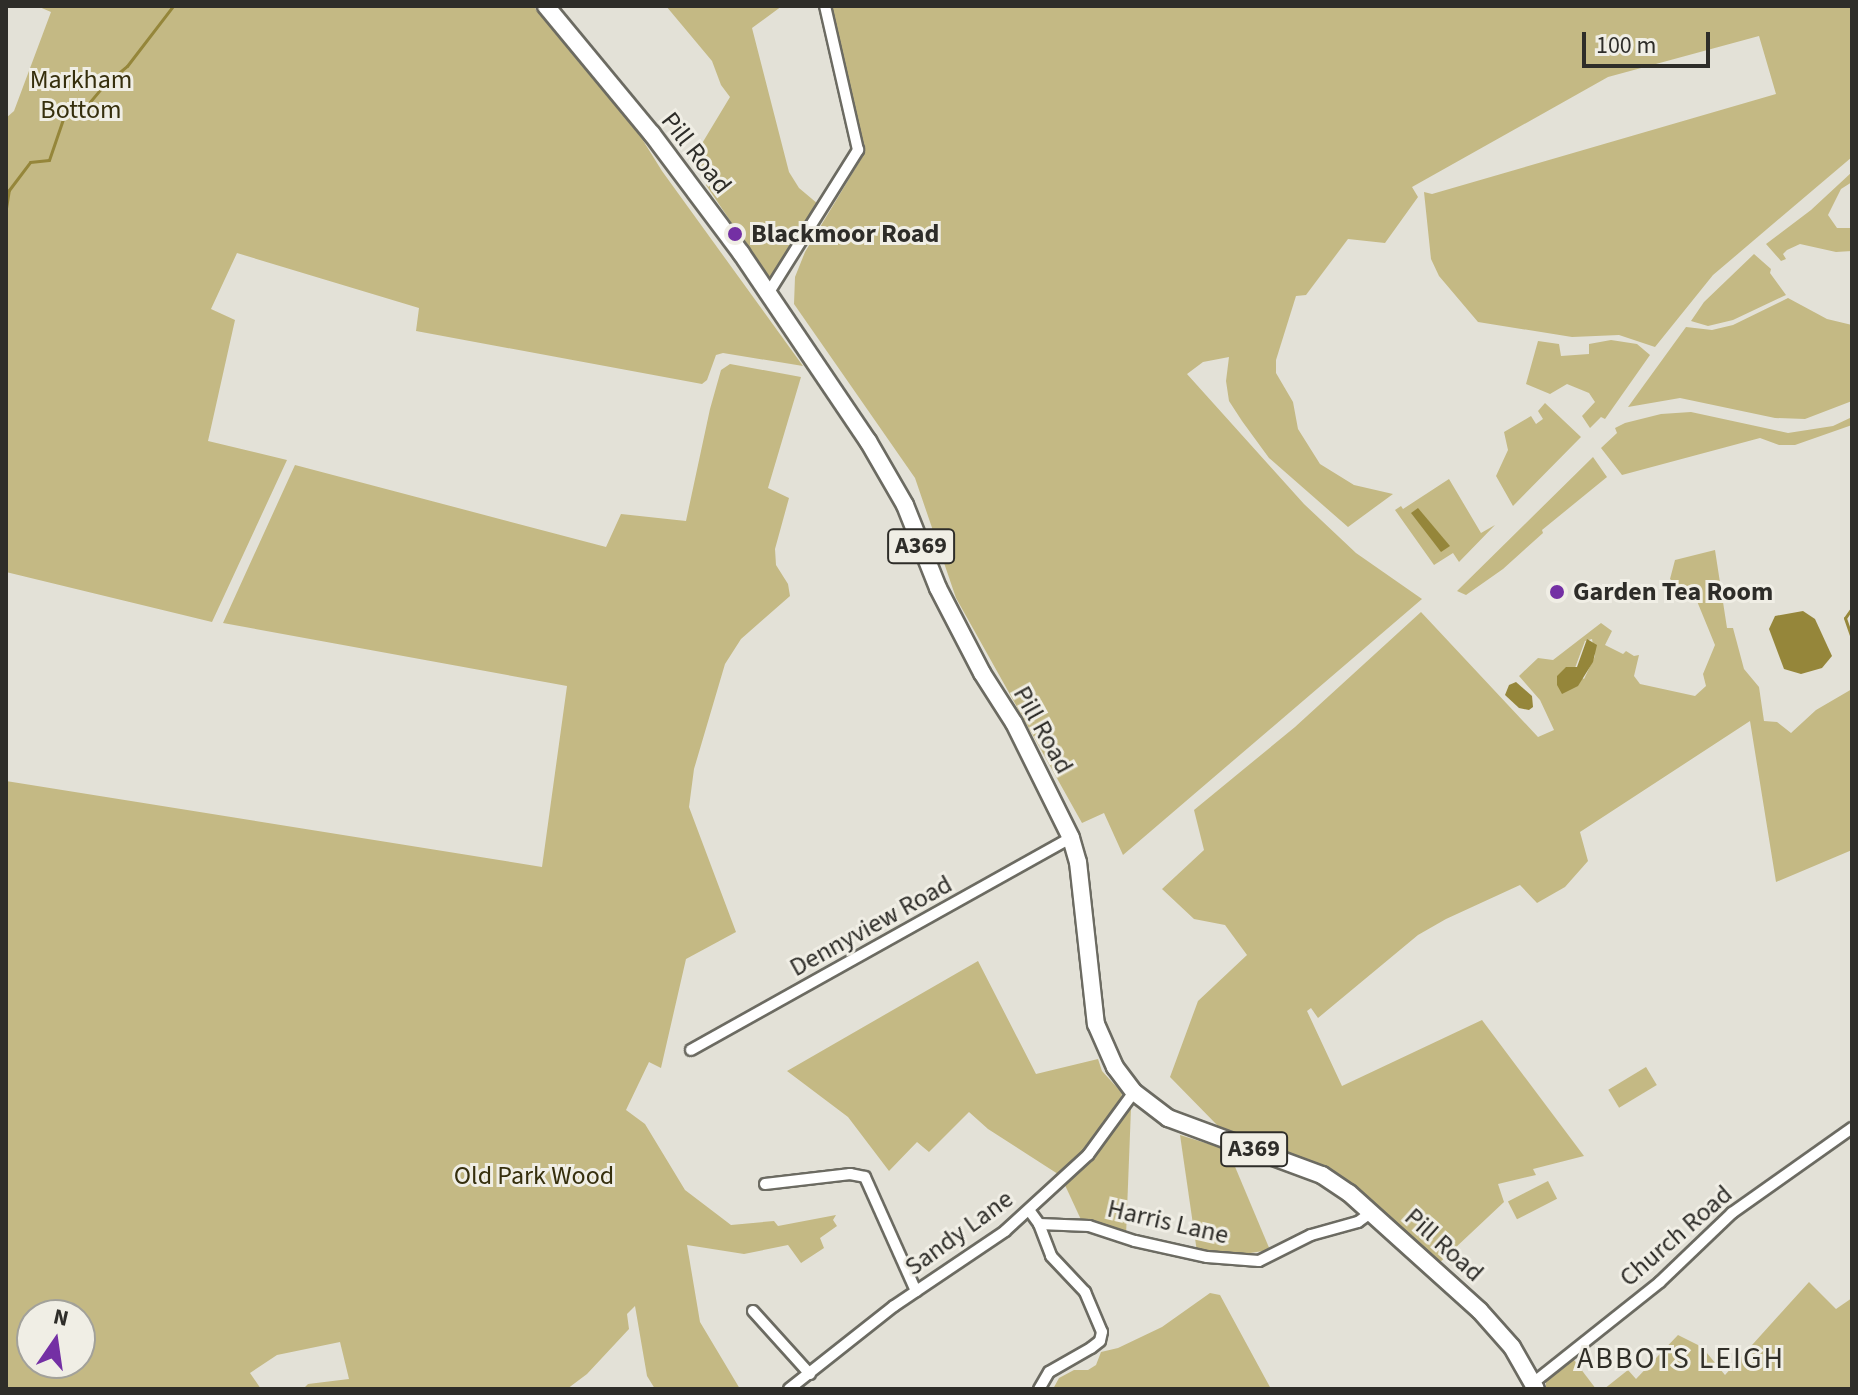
<!DOCTYPE html>
<style>
body{margin:0}
#map{position:relative;width:1858px;height:1395px;overflow:hidden;background:#e3e1d7;font-family:"Source Sans 3",sans-serif}
div>[style]{position:absolute}
.green>*{inset:0;background:#c4b984;transform-origin:0 0}
.water>*{inset:0;background:#95863a}
.stream>*{height:3px;margin:-1.5px;padding:0 1.5px;transform-origin:1.5px;border-radius:1.5px;background:#95863a}
.roads{filter:drop-shadow(2px 0 #6c6b62) drop-shadow(-2px 0 #6c6b62) drop-shadow(0 2px #6c6b62) drop-shadow(0 -2px #6c6b62)}
.minor>*{height:10px;margin:-5px;padding:0 5px;transform-origin:5px;border-radius:5px;background:#fff}
.primary>*{height:16px;margin:-8px;padding:0 8px;transform-origin:8px;border-radius:8px;background:#fff}
.dots>*{width:22px;height:22px;translate:-50% -50%;box-sizing:border-box;border:4px solid #f0eee5;border-radius:50%}
span{translate:-50% -50%;white-space:nowrap;text-align:center;line-height:1.15;-webkit-text-stroke:6px #f0eee5;paint-order:stroke}
.shield-label span{padding:2px 6px;background:#f0eee5;border:2px solid;border-radius:6px;-webkit-text-stroke-width:0}
.shield-label{font-size:24px;color:#2e2d29;font-weight:700}
.park-label{font-size:26px;color:#362f0d}
.street-label{font-size:26px;color:#2e2d29}
.poi-label{font-size:26px;color:#2e2d29;font-weight:700}
.left{translate:0 -50%;text-align:left}
.quarter-label{font-size:30px;color:#312f28;letter-spacing:2px}
.frame{position:absolute;inset:0;border:8px solid #2e2d29;pointer-events:none}
.north{position:absolute;left:16px;top:1299px;width:80px;height:80px;box-sizing:border-box;background:#f0eee5;border:2px solid #a2a19a;border-radius:50%;rotate:13deg;font-size:22px;font-weight:700;line-height:32px;text-align:center;color:#2e2d29}
.north::after{content:'';display:block;margin:auto;width:28px;height:36px;background:#7430a4;clip-path:polygon(50% 0,100% 100%,50% 72%,0 100%)}
.scale{position:absolute;left:1582px;top:32px;width:128px;height:36px;box-sizing:border-box;border:4px solid #2e2d29;border-top:0;padding-left:10px;font-size:24px;line-height:28px;white-space:nowrap;color:#2e2d29;-webkit-text-stroke:6px #f0eee5;paint-order:stroke}
</style>
<div id="map">
<div class="green">
<div style="clip-path:polygon(37px 6px,533px 6px,639px 134px,662px 171px,803px 366px,723px 353px,716px 355px,707px 380px,702px 384px,416px 331px,419px 308px,237px 253px,211px 309px,235px 320px,208px 441px,287px 460px,212px 622px,6px 572px,6px 118px,14px 111px,51px 12px)"></div>
<div style="clip-path:polygon(666px 6px,782px 6px,752px 28px,789px 172px,799px 188px,818px 204px,771px 281px,706px 185px,710px 178px,692px 160px,730px 97px,721px 85px,712px 61px)"></div>
<div style="clip-path:polygon(830px 6px,1852px 6px,1852px 157px,1713px 275px,1655px 347px,1619px 335px,1572px 337px,1478px 322px,1439px 276px,1431px 259px,1424px 192px,1432px 194px,1776px 94px,1759px 36px,1608px 77px,1412px 187px,1418px 197px,1385px 243px,1348px 239px,1306px 295px,1296px 296px,1276px 360px,1276px 373px,1293px 402px,1298px 429px,1320px 464px,1354px 485px,1393px 494px,1348px 527px,1269px 458px,1242px 421px,1229px 401px,1226px 381px,1229px 357px,1203px 362px,1187px 374px,1304px 504px,1356px 553px,1422px 599px,1123px 855px,1104px 813px,1082px 823px,956px 598px,915px 478px,794px 304px,795px 277px,805px 252px,864px 154px)"></div>
<div style="clip-path:polygon(1852px 172px,1852px 182px,1841px 189px,1828px 215px,1837px 228px,1852px 228px,1852px 251px,1836px 252px,1800px 244px,1787px 250px,1783px 254px,1786px 259px,1781px 261px,1766px 244px,1811px 210px)"></div>
<div style="clip-path:polygon(1754px 254px,1771px 269px,1770px 273px,1786px 295px,1733px 320px,1708px 326px,1691px 321px,1704px 302px)"></div>
<div style="clip-path:polygon(1788px 298px,1827px 319px,1852px 325px,1852px 401px,1805px 419px,1775px 418px,1680px 398px,1628px 407px,1686px 327px,1712px 330px,1733px 325px)"></div>
<div style="clip-path:polygon(1611px 340px,1637px 344px,1650px 355px,1605px 419px,1601px 417px,1590px 428px,1582px 416px,1595px 402px,1589px 393px,1567px 384px,1550px 394px,1526px 384px,1538px 341px,1559px 344px,1561px 356px,1589px 354px,1589px 344px)"></div>
<div style="clip-path:polygon(evenodd,730px 364px,801px 377px,768px 488px,789px 498px,775px 549px,776px 565px,788px 584px,790px 596px,741px 639px,725px 664px,694px 769px,689px 807px,736px 932px,686px 959px,661px 1068px,649px 1062px,626px 1110px,645px 1124px,685px 1190px,731px 1225px,774px 1221px,778px 1226px,836px 1215px,833px 1220px,837px 1226px,820px 1238px,824px 1248px,801px 1263px,788px 1245px,744px 1254px,687px 1245px,700px 1322px,740px 1389px,655px 1389px,647px 1376px,635px 1306px,627px 1314px,629px 1329px,587px 1374px,567px 1389px,303px 1389px,308px 1384px,349px 1379px,340px 1342px,277px 1355px,250px 1373px,261px 1389px,6px 1389px,6px 781px,542px 867px,567px 686px,223px 623px,295px 465px,606px 547px,621px 514px,686px 521px,710px 409px,721px 370px,730px 364px,80px 1315px,80px 1363px,32px 1363px,32px 1315px,80px 1315px)"></div>
<div style="clip-path:polygon(1545px 403px,1581px 437px,1513px 506px,1496px 476px,1508px 450px,1504px 432px,1531px 416px,1536px 424px,1543px 419px,1538px 411px)"></div>
<div style="clip-path:polygon(1691px 412px,1788px 433px,1833px 426px,1852px 417px,1852px 425px,1795px 445px,1779px 445px,1760px 438px,1622px 475px,1601px 448px,1617px 433px,1615px 428px,1625px 423px,1661px 414px)"></div>
<div style="clip-path:polygon(1593px 457px,1607px 477px,1542px 530px,1543px 533px,1503px 569px,1466px 595px,1457px 591px)"></div>
<div style="clip-path:polygon(1449px 479px,1481px 533px,1495px 525px,1459px 562px,1453px 553px,1434px 565px,1395px 510px,1401px 506px,1403px 509px)"></div>
<div style="clip-path:polygon(evenodd,1715px 550px,1727px 628px,1733px 628px,1744px 669px,1759px 687px,1764px 721px,1777px 722px,1791px 733px,1816px 710px,1852px 689px,1852px 850px,1776px 882px,1750px 721px,1580px 832px,1588px 861px,1565px 887px,1537px 903px,1520px 885px,1446px 919px,1418px 935px,1318px 1018px,1311px 1008px,1307px 1011px,1342px 1086px,1482px 1020px,1584px 1156px,1533px 1169px,1536px 1175px,1498px 1184px,1504px 1202px,1437px 1265px,1343px 1178px,1316px 1163px,1218px 1126px,1170px 1077px,1198px 1001px,1247px 955px,1225px 925px,1194px 919px,1162px 889px,1204px 850px,1194px 810px,1295px 727px,1421px 612px,1538px 737px,1554px 730px,1540px 700px,1519px 676px,1538px 658px,1553px 660px,1601px 623px,1612px 631px,1605px 645px,1623px 654px,1626px 651px,1634px 656px,1639px 655px,1634px 676px,1640px 684px,1695px 696px,1706px 686px,1703px 674px,1715px 645px,1692px 589px,1686px 593px,1670px 579px,1675px 560px,1715px 550px,1592px 639px,1595px 656px,1584px 679px,1566px 667px,1575px 668px,1585px 641px,1592px 639px)"></div>
<div style="clip-path:polygon(978px 961px,1036px 1074px,1098px 1059px,1102px 1071px,1122px 1093px,1121px 1102px,1099px 1132px,1061px 1176px,988px 1129px,969px 1112px,929px 1152px,917px 1142px,889px 1171px,848px 1117px,787px 1071px)"></div>
<div style="left:1646px;top:1067px;width:21px;height:44px;rotate:59deg"></div>
<div style="clip-path:polygon(1131px 1108px,1126px 1236px,1083px 1224px,1064px 1183px)"></div>
<div style="clip-path:polygon(1180px 1135px,1228px 1150px,1270px 1250px,1230px 1256px,1197px 1252px)"></div>
<div style="left:1548px;top:1181px;width:20px;height:45px;rotate:63deg"></div>
<div style="clip-path:polygon(1809px 1282px,1836px 1309px,1852px 1298px,1852px 1389px,1604px 1389px,1628px 1370px,1636px 1379px,1678px 1335px,1702px 1347px,1725px 1375px)"></div>
<div style="clip-path:polygon(1210px 1293px,1220px 1295px,1271px 1389px,1053px 1389px,1059px 1378px,1074px 1370px,1088px 1370px,1096px 1365px,1101px 1352px,1118px 1348px,1162px 1327px)"></div>
<div style="clip-path:polygon(1571px 1356px,1596px 1389px,1546px 1389px,1546px 1376px)"></div>
</div>
<div class="water">
<div style="clip-path:polygon(1418px 508px,1450px 546px,1441px 552px,1411px 513px)"></div>
<div style="clip-path:polygon(1803px 611px,1815px 619px,1832px 656px,1822px 668px,1801px 674px,1784px 669px,1769px 629px,1775px 616px)"></div>
<div style="clip-path:polygon(1587px 639px,1597px 645px,1593px 662px,1578px 686px,1562px 694px,1557px 685px,1557px 676px,1566px 667px,1577px 667px)"></div>
<div style="clip-path:polygon(1516px 682px,1532px 696px,1533px 707px,1529px 710px,1519px 708px,1505px 695px,1509px 685px)"></div>
</div>
<div class="stream">
<div style="left:6px;top:208px;width:18px;rotate:-81deg"></div>
<div style="left:9px;top:190px;width:35px;rotate:-53deg"></div>
<div style="left:30px;top:162px;width:19px;rotate:-6deg"></div>
<div style="left:49px;top:160px;width:43px;rotate:-71.1deg"></div>
<div style="left:63px;top:119px;width:8px;rotate:-40deg"></div>
<div style="left:69px;top:114px;width:9px;rotate:13deg"></div>
<div style="left:78px;top:116px;width:39px;rotate:-50deg"></div>
<div style="left:103px;top:86px;width:31px;rotate:-40deg"></div>
<div style="left:127px;top:66px;width:76px;rotate:-52.5deg"></div>
<div style="left:1852px;top:608px;width:12px;rotate:125deg"></div>
<div style="left:1845px;top:618px;width:21px;rotate:71deg"></div>
</div>
<div class="roads">
<div class="minor">
<div style="left:769px;top:292px;width:168px;rotate:-57.9deg"></div>
<div style="left:858px;top:150px;width:148px;rotate:-102.9deg"></div>
<div style="left:691px;top:1050px;width:435px;rotate:-29.2deg"></div>
<div style="left:765px;top:1184px;width:86px;rotate:-6.7deg"></div>
<div style="left:850px;top:1174px;width:15px;rotate:11deg"></div>
<div style="left:865px;top:1177px;width:125px;rotate:65.9deg"></div>
<div style="left:1029px;top:1210px;width:17px;rotate:54deg"></div>
<div style="left:1039px;top:1224px;width:34px;rotate:69deg"></div>
<div style="left:1051px;top:1256px;width:50px;rotate:46.6deg"></div>
<div style="left:1085px;top:1292px;width:43px;rotate:67deg"></div>
<div style="left:1102px;top:1332px;width:9px;rotate:103deg"></div>
<div style="left:1100px;top:1341px;width:11px;rotate:142deg"></div>
<div style="left:1091px;top:1348px;width:48px;rotate:150.3deg"></div>
<div style="left:1049px;top:1372px;width:20px;rotate:120deg"></div>
<div style="left:1039px;top:1224px;width:50px;rotate:2.3deg"></div>
<div style="left:1089px;top:1226px;width:48px;rotate:18.1deg"></div>
<div style="left:1135px;top:1241px;width:74px;rotate:12.5deg"></div>
<div style="left:1207px;top:1257px;width:52px;rotate:4.4deg"></div>
<div style="left:1259px;top:1261px;width:58px;rotate:-26.6deg"></div>
<div style="left:1311px;top:1235px;width:49px;rotate:-15.5deg"></div>
<div style="left:1358px;top:1222px;width:17px;rotate:-36deg"></div>
<div style="left:753px;top:1311px;width:85px;rotate:47.9deg"></div>
<div style="left:1533px;top:1383px;width:162px;rotate:-38.5deg"></div>
<div style="left:1660px;top:1282px;width:100px;rotate:-43.8deg"></div>
<div style="left:1732px;top:1213px;width:147px;rotate:-35.3deg"></div>
<div style="left:789px;top:1389px;width:134px;rotate:-38.3deg"></div>
<div style="left:894px;top:1306px;width:134px;rotate:-34deg"></div>
<div style="left:1005px;top:1231px;width:113px;rotate:-42.5deg"></div>
<div style="left:1088px;top:1155px;width:78px;rotate:-53.9deg"></div>
</div>
<div class="primary">
<div style="left:546px;top:6px;width:166px;rotate:50.4deg"></div>
<div style="left:652px;top:134px;width:149px;rotate:53.2deg"></div>
<div style="left:741px;top:253px;width:227px;rotate:56deg"></div>
<div style="left:868px;top:441px;width:74px;rotate:60deg"></div>
<div style="left:905px;top:505px;width:89px;rotate:68.3deg"></div>
<div style="left:938px;top:588px;width:96px;rotate:62.6deg"></div>
<div style="left:982px;top:673px;width:59px;rotate:57.4deg"></div>
<div style="left:1014px;top:723px;width:128px;rotate:63.6deg"></div>
<div style="left:1071px;top:838px;width:25px;rotate:74deg"></div>
<div style="left:1078px;top:862px;width:163px;rotate:83.7deg"></div>
<div style="left:1096px;top:1024px;width:47px;rotate:66.2deg"></div>
<div style="left:1115px;top:1067px;width:31px;rotate:53deg"></div>
<div style="left:1134px;top:1092px;width:43px;rotate:37.4deg"></div>
<div style="left:1168px;top:1118px;width:164px;rotate:20.3deg"></div>
<div style="left:1322px;top:1175px;width:32px;rotate:34deg"></div>
<div style="left:1349px;top:1193px;width:176px;rotate:42deg"></div>
<div style="left:1480px;top:1311px;width:48px;rotate:48.4deg"></div>
<div style="left:1512px;top:1347px;width:48px;rotate:60.3deg"></div>
</div>
</div>
<div class="dots">
<div style="left:735px;top:234px;background:#7430a4"></div>
<div style="left:1557px;top:592px;background:#7430a4"></div>
</div>
<div class="shield-label">
<span style="left:921px;top:546px">A369</span>
<span style="left:1254px;top:1149px">A369</span>
</div>
<div class="park-label">
<span style="left:81px;top:95px">Markham<br>Bottom</span>
<span style="left:534px;top:1176px">Old Park Wood</span>
</div>
<div class="street-label">
<span style="left:696px;top:153px;rotate:52deg">Pill Road</span>
<span style="left:1043px;top:730px;rotate:61deg">Pill Road</span>
<span style="left:871px;top:926px;rotate:-29deg">Dennyview Road</span>
<span style="left:1168px;top:1222px;rotate:13deg">Harris Lane</span>
<span style="left:959px;top:1233px;rotate:-36deg">Sandy Lane</span>
<span style="left:1676px;top:1236px;rotate:-41deg">Church Road</span>
<span style="left:1444px;top:1245px;rotate:42deg">Pill Road</span>
</div>
<div class="poi-label">
<span class="left" style="left:751px;top:234px">Blackmoor Road</span>
<span class="left" style="left:1573px;top:592px">Garden Tea Room</span>
</div>
<div class="quarter-label">
<span style="left:1681px;top:1359px">ABBOTS LEIGH</span>
</div>
<div class="frame"></div>
<div class="north">N</div>
<div class="scale">100 m</div>
</div>
